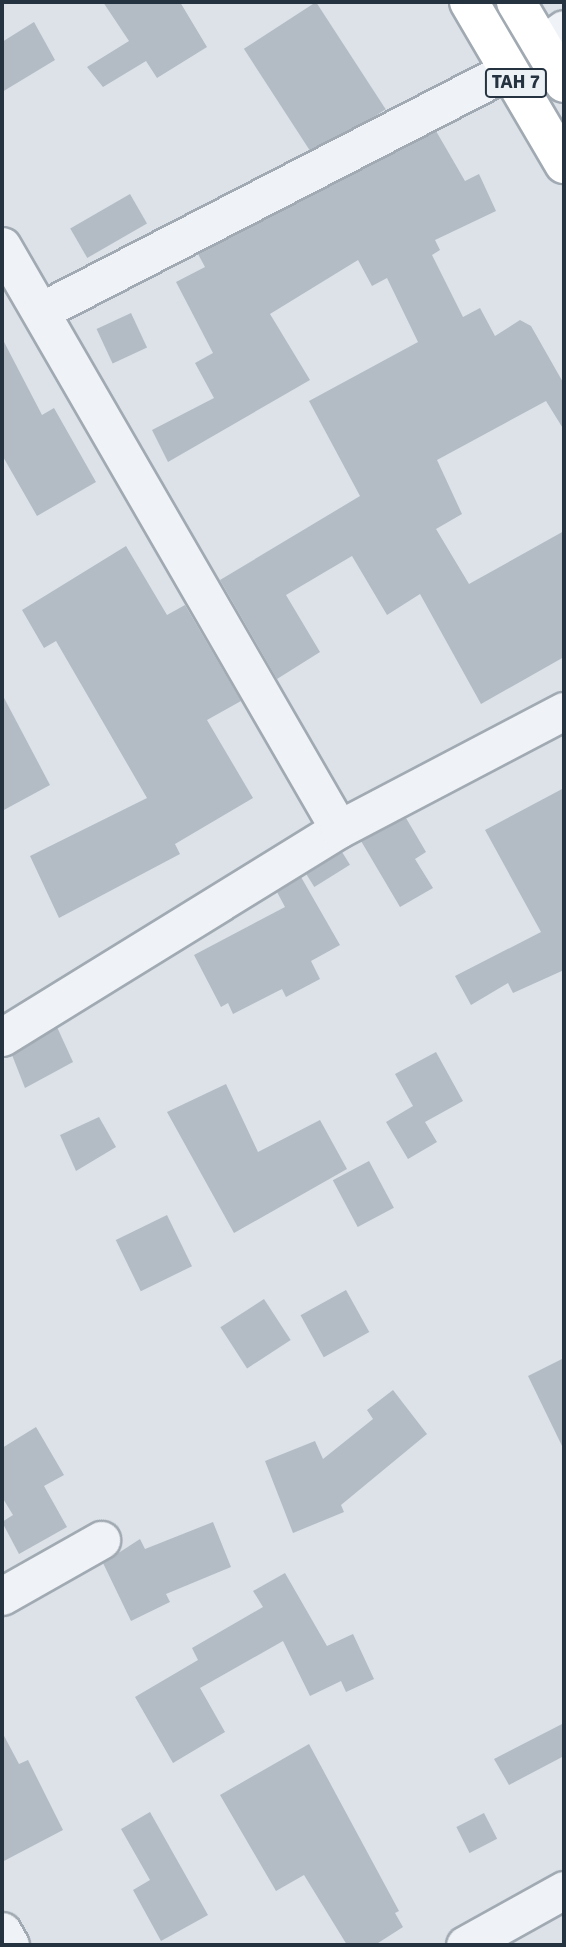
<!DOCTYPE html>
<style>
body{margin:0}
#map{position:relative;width:566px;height:1947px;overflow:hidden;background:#dce2e8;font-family:Signika,sans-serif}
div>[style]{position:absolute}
.building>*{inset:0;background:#b3bcc5;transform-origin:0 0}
.roads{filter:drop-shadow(2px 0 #a1aab2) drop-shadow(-2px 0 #a1aab2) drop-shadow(0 2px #a1aab2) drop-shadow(0 -2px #a1aab2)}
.minor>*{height:37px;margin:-18.5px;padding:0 18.5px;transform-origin:18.5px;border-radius:18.5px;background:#eff2f6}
.highway>*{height:38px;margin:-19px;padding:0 19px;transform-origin:19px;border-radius:19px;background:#fff}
span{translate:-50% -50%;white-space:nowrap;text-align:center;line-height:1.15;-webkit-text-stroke:6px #ecf1f6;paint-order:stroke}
.shield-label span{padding:2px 5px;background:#ecf1f6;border:2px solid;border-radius:5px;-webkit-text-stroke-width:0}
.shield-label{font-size:19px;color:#253240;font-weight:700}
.frame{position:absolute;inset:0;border:4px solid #253240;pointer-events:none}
</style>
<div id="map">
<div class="building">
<div style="clip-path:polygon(103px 2px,180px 2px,207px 47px,157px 78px,146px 61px,103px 87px,87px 67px,129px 41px)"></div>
<div style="left:316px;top:2px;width:128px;height:86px;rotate:57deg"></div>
<div style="clip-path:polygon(34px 22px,55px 60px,2px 92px,2px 42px)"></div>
<div style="clip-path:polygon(436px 131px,465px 181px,479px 174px,496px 211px,435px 240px,440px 250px,432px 255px,463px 317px,480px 308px,495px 336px,520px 320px,531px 326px,564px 384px,564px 430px,546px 401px,437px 460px,462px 514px,436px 529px,469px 584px,564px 531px,564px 657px,481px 704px,420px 594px,387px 615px,352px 556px,286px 595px,320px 652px,277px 679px,220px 580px,360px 496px,309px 401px,418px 342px,387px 278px,372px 286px,358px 260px,270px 314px,310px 380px,168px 462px,152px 430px,214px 398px,195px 363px,213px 353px,176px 282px,205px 267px,198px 254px)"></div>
<div style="left:130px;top:194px;width:34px;height:69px;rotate:60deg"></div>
<div style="left:131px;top:313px;width:38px;height:38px;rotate:65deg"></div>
<div style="clip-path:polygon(2px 338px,42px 415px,54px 408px,96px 482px,37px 516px,2px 455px)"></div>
<div style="clip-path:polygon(126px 546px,167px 615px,185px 605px,241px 701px,207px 720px,253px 798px,175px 844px,180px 854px,59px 918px,30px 856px,147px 798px,56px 641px,44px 648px,22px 610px)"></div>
<div style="clip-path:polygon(2px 694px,50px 785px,2px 811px)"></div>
<div style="clip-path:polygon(564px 788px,564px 970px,513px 993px,508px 983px,471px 1005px,455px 976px,541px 932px,485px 830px)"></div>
<div style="clip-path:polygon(406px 818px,426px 852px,415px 859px,433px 888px,400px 907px,361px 841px)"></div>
<div style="left:342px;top:852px;width:15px;height:42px;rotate:58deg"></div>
<div style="clip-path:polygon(301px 877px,340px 945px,311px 961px,320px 979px,286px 997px,282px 989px,233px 1014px,228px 1003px,221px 1007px,194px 955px,285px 907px,277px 892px)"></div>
<div style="clip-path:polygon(57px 1027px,73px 1062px,25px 1088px,12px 1055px)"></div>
<div style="clip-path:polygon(436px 1052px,463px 1101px,425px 1122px,437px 1142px,408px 1159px,386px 1122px,413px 1106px,395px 1074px)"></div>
<div style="clip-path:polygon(226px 1084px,258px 1152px,320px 1120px,347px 1169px,234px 1233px,167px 1112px)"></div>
<div style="clip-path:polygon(99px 1117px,116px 1147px,76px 1171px,60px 1135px)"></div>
<div style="left:369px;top:1161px;width:53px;height:41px;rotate:62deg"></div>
<div style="left:167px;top:1215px;width:57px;height:57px;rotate:64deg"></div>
<div style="left:346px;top:1290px;width:48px;height:52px;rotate:61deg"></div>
<div style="left:264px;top:1299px;width:49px;height:52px;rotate:57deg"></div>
<div style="clip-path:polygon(564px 1358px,564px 1450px,528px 1376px)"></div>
<div style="clip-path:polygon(393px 1390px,427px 1434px,341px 1505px,344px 1512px,293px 1533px,265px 1461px,315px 1441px,323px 1459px,373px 1419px,367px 1410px)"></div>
<div style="clip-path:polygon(36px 1427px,64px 1475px,44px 1486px,67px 1527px,19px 1554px,2px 1522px,13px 1515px,2px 1497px,2px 1448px)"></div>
<div style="clip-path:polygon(213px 1522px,231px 1567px,166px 1594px,170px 1602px,131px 1621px,103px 1563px,140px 1539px,145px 1549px)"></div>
<div style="clip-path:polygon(285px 1573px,327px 1646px,353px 1634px,374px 1679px,346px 1692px,341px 1681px,310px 1696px,283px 1641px,200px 1688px,225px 1732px,173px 1763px,135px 1697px,198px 1660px,192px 1648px,263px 1607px,253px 1591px)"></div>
<div style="clip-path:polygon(564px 1723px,564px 1756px,509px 1785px,494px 1759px)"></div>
<div style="clip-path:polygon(2px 1732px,19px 1764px,28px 1760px,63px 1830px,2px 1862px)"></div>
<div style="clip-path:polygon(309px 1744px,399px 1911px,395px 1913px,403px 1927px,375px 1945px,347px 1945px,304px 1875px,276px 1891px,220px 1795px)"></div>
<div style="clip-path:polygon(150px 1812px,208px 1915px,161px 1941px,133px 1890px,150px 1880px,121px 1829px)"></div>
<div style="left:484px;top:1813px;width:29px;height:31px;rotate:63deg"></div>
</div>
<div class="roads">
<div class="minor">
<div style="left:542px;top:45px;width:27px;rotate:-36deg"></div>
<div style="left:2px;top:246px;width:673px;rotate:59.97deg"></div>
<div style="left:41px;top:311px;width:526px;rotate:-27.25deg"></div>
<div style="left:2px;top:1037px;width:396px;rotate:-31.7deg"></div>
<div style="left:339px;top:829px;width:254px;rotate:-27.7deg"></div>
<div style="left:2px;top:1596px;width:114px;rotate:-29.5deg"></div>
<div style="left:2px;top:1931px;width:16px;rotate:60deg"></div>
<div style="left:465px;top:1945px;width:113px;rotate:-29.1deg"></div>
</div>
<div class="highway">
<div style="left:469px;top:2px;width:188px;rotate:59.6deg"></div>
<div style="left:516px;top:2px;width:94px;rotate:59.3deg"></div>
</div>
</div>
<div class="shield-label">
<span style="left:516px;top:83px">TAH 7</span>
</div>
<div class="frame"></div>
</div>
